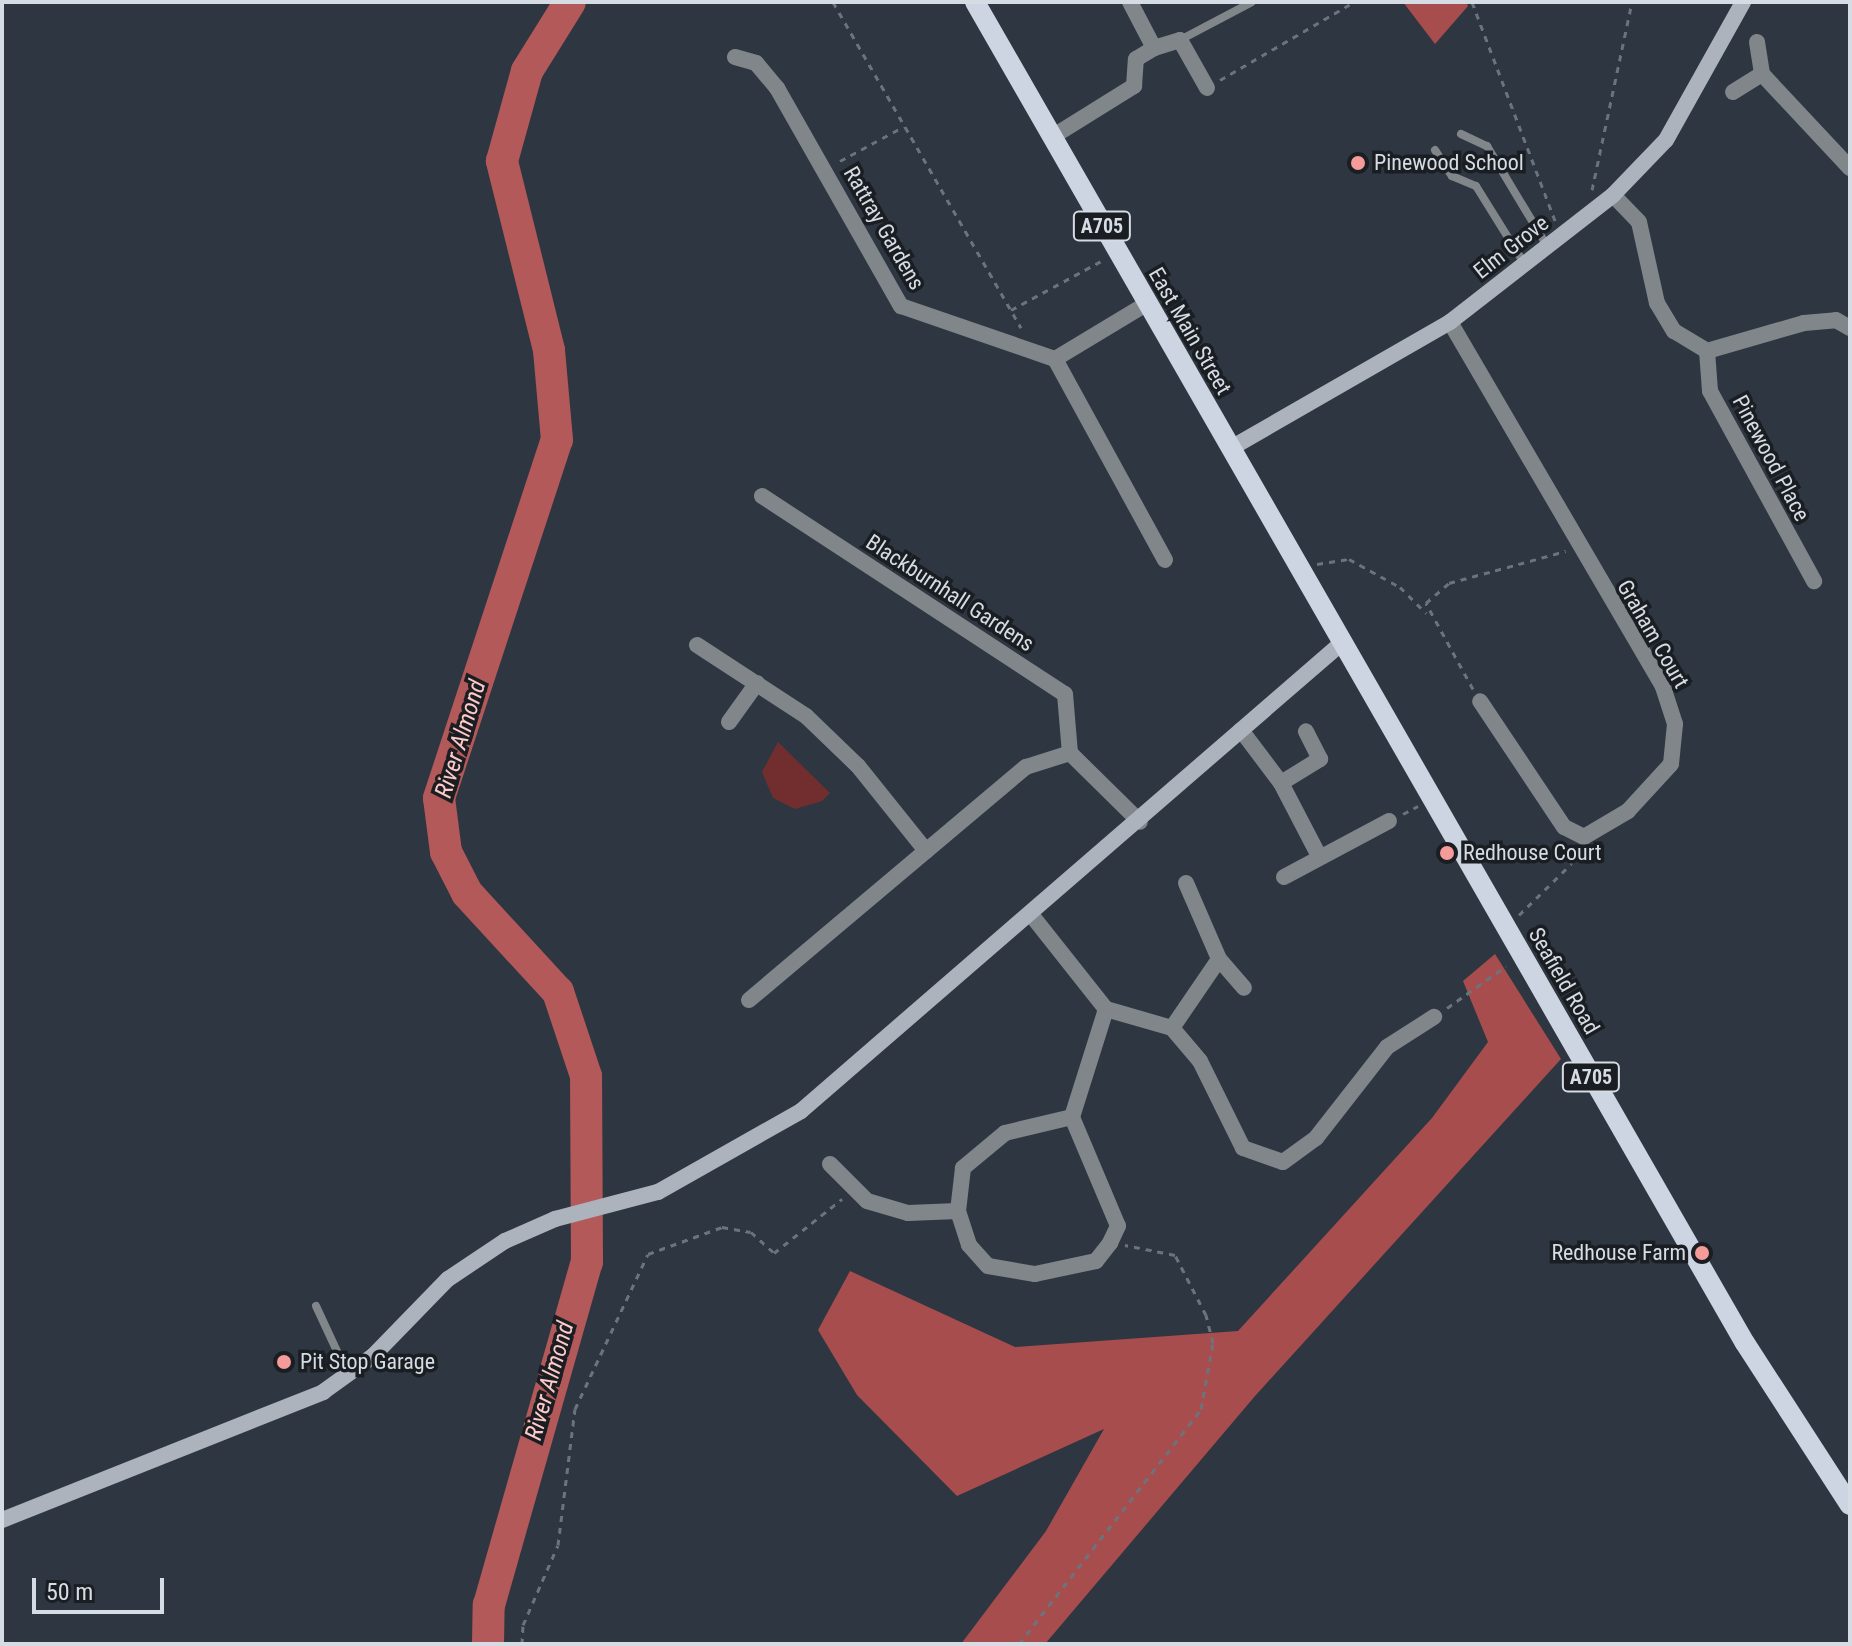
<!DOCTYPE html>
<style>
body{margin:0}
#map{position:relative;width:1852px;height:1646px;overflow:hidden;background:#2e3741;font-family:"Roboto Condensed",sans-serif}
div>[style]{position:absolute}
.green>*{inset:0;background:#722e2f}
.forest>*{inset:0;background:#a84d4e}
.river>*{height:32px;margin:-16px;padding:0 16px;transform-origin:16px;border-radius:16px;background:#b45959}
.path>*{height:3px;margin-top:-1.5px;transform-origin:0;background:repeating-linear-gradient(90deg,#6b737c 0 6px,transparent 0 12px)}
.lane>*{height:8px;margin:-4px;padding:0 4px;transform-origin:4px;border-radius:4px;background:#81868b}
.street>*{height:16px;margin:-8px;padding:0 8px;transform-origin:8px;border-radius:8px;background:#81868b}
.secondary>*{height:16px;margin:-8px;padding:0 8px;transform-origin:8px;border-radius:8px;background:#acb3bc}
.primary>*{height:20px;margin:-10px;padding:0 10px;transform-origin:10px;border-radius:10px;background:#ccd5e1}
.dots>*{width:22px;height:22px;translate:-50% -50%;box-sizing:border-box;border:4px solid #1a1e23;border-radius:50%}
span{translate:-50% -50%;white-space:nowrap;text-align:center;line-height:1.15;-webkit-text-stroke:7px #1a1e23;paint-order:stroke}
.shield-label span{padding:2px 6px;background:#1a1e23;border:2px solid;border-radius:6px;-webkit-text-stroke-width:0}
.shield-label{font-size:20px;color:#d6dce3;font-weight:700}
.poi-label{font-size:22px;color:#d6dce3}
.left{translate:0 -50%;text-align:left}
.right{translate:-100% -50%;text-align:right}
.street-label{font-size:22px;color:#d6dce3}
.water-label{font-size:24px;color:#fecac7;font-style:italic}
.frame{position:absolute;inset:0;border:4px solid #d6dce3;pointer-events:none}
.scale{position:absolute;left:32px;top:1578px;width:132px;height:36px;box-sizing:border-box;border:4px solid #d6dce3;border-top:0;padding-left:10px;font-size:24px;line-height:28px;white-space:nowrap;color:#d6dce3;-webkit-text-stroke:6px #1a1e23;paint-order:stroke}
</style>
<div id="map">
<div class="green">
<div style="clip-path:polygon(778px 742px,830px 793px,822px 801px,795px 809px,773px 798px,762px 772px)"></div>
</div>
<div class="forest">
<div style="clip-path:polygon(1403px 2px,1466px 2px,1468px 6px,1435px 44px)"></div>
<div style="clip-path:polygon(1495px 954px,1561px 1059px,1255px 1396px,1045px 1644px,961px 1644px,1046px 1531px,1104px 1429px,957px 1496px,857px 1395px,818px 1330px,850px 1271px,1015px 1347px,1238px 1331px,1432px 1118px,1488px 1042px,1463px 981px)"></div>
</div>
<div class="river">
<div style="left:488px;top:1644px;width:39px;rotate:-89deg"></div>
<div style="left:489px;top:1605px;width:357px;rotate:-74.1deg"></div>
<div style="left:587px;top:1262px;width:186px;rotate:-90.3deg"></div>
<div style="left:586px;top:1076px;width:89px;rotate:-108.4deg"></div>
<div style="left:558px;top:992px;width:134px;rotate:-132.6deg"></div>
<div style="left:467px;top:893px;width:46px;rotate:-117.1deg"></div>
<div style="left:446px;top:852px;width:54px;rotate:-97.4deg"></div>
<div style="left:439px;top:798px;width:377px;rotate:-71.8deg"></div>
<div style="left:557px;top:440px;width:90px;rotate:-95.1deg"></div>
<div style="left:549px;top:350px;width:195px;rotate:-104deg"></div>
<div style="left:502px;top:161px;width:93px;rotate:-74.5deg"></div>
<div style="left:527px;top:71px;width:81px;rotate:-58.1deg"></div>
</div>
<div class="path">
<div style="left:833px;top:2px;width:376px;rotate:60deg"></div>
<div style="left:1472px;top:2px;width:234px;rotate:69.2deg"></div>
<div style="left:1220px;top:80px;width:155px;rotate:-30.2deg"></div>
<div style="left:840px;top:161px;width:72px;rotate:-28.4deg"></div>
<div style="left:1592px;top:190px;width:192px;rotate:-78deg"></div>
<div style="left:1011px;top:310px;width:105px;rotate:-28.5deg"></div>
<div style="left:1317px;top:564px;width:32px;rotate:-9deg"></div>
<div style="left:1349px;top:559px;width:58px;rotate:28.8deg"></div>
<div style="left:1400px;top:587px;width:37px;rotate:45deg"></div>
<div style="left:1473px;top:689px;width:98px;rotate:-118.7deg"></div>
<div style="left:1426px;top:603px;width:30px;rotate:-41deg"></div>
<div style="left:1449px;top:583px;width:121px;rotate:-15.3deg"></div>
<div style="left:1403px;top:814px;width:17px;rotate:-28deg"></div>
<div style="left:1519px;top:915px;width:73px;rotate:-44.4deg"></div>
<div style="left:1571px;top:864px;width:16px;rotate:-83deg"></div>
<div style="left:1447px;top:1008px;width:72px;rotate:-35.4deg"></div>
<div style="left:522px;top:1644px;width:19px;rotate:-87deg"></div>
<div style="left:523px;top:1625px;width:87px;rotate:-66.4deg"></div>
<div style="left:558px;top:1545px;width:137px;rotate:-82.9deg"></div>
<div style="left:575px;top:1409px;width:171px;rotate:-64.8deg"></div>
<div style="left:648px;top:1254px;width:79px;rotate:-20deg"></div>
<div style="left:722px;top:1227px;width:29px;rotate:10deg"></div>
<div style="left:751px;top:1232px;width:31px;rotate:42deg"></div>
<div style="left:774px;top:1253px;width:87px;rotate:-38.5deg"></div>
<div style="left:1019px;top:1644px;width:297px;rotate:-52.2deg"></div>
<div style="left:1201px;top:1409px;width:67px;rotate:-79.7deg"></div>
<div style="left:1213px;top:1343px;width:29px;rotate:-104deg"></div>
<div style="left:1206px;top:1315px;width:68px;rotate:-117.3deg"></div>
<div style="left:1175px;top:1255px;width:51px;rotate:-168.7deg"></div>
</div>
<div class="lane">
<div style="left:1180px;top:40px;width:81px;rotate:-27.8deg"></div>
<div style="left:1461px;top:134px;width:29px;rotate:25deg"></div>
<div style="left:1487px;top:146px;width:117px;rotate:59deg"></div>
<div style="left:1435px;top:150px;width:31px;rotate:57deg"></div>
<div style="left:1452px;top:176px;width:26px;rotate:23deg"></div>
<div style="left:1476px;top:186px;width:91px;rotate:58.1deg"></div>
<div style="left:316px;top:1306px;width:76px;rotate:65.1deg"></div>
</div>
<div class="street">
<div style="left:1130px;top:2px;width:52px;rotate:62.4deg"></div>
<div style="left:1757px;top:42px;width:32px;rotate:81deg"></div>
<div style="left:1762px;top:74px;width:129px;rotate:46.9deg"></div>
<div style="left:735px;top:57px;width:22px;rotate:16deg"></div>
<div style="left:756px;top:63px;width:33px;rotate:50deg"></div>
<div style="left:777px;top:88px;width:251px;rotate:60.4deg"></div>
<div style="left:901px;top:306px;width:163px;rotate:19deg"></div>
<div style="left:1055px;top:359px;width:229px;rotate:61.3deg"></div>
<div style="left:1733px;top:92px;width:34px;rotate:-32deg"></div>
<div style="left:1052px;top:137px;width:97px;rotate:-31.9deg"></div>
<div style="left:1134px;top:86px;width:27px;rotate:-86deg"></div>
<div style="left:1136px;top:59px;width:21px;rotate:-31deg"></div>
<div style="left:1154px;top:48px;width:27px;rotate:-17deg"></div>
<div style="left:1180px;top:40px;width:55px;rotate:60.6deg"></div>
<div style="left:1613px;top:195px;width:37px;rotate:46deg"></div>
<div style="left:1639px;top:222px;width:83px;rotate:77.5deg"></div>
<div style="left:1657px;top:303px;width:33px;rotate:59deg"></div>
<div style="left:1674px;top:331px;width:39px;rotate:31deg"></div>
<div style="left:1707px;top:351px;width:101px;rotate:-16.1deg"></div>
<div style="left:1804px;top:323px;width:32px;rotate:-5deg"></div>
<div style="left:1836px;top:320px;width:16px;rotate:30deg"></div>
<div style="left:1450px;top:322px;width:423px;rotate:59.7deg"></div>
<div style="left:1663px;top:687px;width:39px;rotate:72deg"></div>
<div style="left:1675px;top:724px;width:40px;rotate:95.7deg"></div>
<div style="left:1671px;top:764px;width:64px;rotate:132.5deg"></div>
<div style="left:1628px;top:811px;width:51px;rotate:149.4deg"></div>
<div style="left:1584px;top:837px;width:22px;rotate:-153deg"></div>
<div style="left:1564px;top:827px;width:151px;rotate:-123.7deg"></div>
<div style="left:1707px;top:351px;width:40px;rotate:85.7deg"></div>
<div style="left:1710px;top:391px;width:217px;rotate:61.3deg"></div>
<div style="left:1055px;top:359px;width:106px;rotate:-31.1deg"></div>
<div style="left:762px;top:496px;width:362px;rotate:33.2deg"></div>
<div style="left:1065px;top:694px;width:59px;rotate:85.2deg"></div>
<div style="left:1070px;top:753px;width:98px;rotate:44.6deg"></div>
<div style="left:697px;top:645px;width:130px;rotate:33.1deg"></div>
<div style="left:806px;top:716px;width:72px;rotate:43.9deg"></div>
<div style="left:858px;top:766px;width:109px;rotate:51.3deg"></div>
<div style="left:729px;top:722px;width:48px;rotate:-54.3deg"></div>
<div style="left:1241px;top:730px;width:66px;rotate:53deg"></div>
<div style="left:1281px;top:783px;width:82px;rotate:62.5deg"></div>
<div style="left:1281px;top:783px;width:46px;rotate:-31.6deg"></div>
<div style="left:1320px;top:759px;width:31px;rotate:-117deg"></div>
<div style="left:1284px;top:877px;width:119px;rotate:-28.1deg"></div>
<div style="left:1186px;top:883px;width:83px;rotate:66.5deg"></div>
<div style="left:1219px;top:959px;width:38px;rotate:49deg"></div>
<div style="left:1033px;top:917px;width:117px;rotate:51.6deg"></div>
<div style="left:1106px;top:1009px;width:69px;rotate:16.1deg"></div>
<div style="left:1172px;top:1028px;width:43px;rotate:49.7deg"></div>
<div style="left:1200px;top:1061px;width:97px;rotate:63.7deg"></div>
<div style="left:1243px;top:1148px;width:42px;rotate:19.3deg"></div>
<div style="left:1283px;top:1162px;width:41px;rotate:-36deg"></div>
<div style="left:1316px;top:1138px;width:115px;rotate:-52deg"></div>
<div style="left:1387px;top:1047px;width:56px;rotate:-32.6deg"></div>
<div style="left:749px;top:1000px;width:362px;rotate:-40.1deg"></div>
<div style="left:1026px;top:767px;width:46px;rotate:-17.7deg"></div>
<div style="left:1172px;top:1028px;width:83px;rotate:-55.7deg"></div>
<div style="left:1072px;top:1117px;width:69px;rotate:166.6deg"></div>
<div style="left:1005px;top:1133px;width:55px;rotate:140.2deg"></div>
<div style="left:963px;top:1168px;width:43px;rotate:96.6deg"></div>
<div style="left:958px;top:1211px;width:36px;rotate:72deg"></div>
<div style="left:969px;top:1245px;width:28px;rotate:48deg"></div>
<div style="left:988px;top:1266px;width:48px;rotate:9.7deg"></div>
<div style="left:1035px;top:1274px;width:62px;rotate:-12deg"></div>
<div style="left:1096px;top:1261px;width:23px;rotate:-52deg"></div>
<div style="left:1110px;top:1243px;width:19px;rotate:-65deg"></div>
<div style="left:1118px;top:1226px;width:118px;rotate:-112.9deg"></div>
<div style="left:1072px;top:1117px;width:113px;rotate:-72.5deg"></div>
<div style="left:830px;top:1164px;width:52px;rotate:45deg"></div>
<div style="left:867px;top:1201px;width:43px;rotate:16.3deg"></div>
<div style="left:908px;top:1213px;width:50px;rotate:-2.3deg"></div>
</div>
<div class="secondary">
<div style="left:1231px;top:448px;width:253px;rotate:-29.9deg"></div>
<div style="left:1450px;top:322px;width:207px;rotate:-37.9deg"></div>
<div style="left:1613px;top:195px;width:76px;rotate:-46.1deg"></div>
<div style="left:1666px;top:140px;width:158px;rotate:-60.8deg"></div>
<div style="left:2px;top:1520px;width:346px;rotate:-21.7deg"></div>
<div style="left:323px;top:1392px;width:62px;rotate:-35.8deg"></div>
<div style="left:373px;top:1356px;width:107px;rotate:-45.8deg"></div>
<div style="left:448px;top:1279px;width:69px;rotate:-33.7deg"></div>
<div style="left:505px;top:1241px;width:55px;rotate:-23.7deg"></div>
<div style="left:555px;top:1219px;width:106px;rotate:-14.7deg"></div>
<div style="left:658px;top:1192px;width:164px;rotate:-29.5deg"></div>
<div style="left:801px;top:1111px;width:718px;rotate:-40.88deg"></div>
</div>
<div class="primary">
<div style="left:975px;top:2px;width:1546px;rotate:60.14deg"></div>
<div style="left:1745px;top:1343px;width:193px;rotate:57.1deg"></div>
</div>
<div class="dots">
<div style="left:1358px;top:163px;background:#f59b99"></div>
<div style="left:1447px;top:853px;background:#f59b99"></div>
<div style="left:1702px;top:1253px;background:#f59b99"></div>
<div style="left:284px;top:1362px;background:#f59b99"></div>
</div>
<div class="shield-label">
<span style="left:1102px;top:226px">A705</span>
<span style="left:1591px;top:1077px">A705</span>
</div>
<div class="poi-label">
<span class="left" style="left:1374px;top:163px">Pinewood School</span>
<span class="left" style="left:1463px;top:853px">Redhouse Court</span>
<span class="right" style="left:1686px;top:1253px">Redhouse Farm</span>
<span class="left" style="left:300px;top:1362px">Pit Stop Garage</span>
</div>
<div class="street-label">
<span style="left:884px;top:228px;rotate:60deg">Rattray Gardens</span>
<span style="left:1511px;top:247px;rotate:-38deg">Elm Grove</span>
<span style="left:1190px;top:331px;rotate:60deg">East Main Street</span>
<span style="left:1771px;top:458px;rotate:62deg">Pinewood Place</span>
<span style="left:950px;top:593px;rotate:33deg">Blackburnhall Gardens</span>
<span style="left:1653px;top:634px;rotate:60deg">Graham Court</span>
<span style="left:1564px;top:981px;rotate:60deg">Seafield Road</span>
</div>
<div class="water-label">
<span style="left:461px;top:739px;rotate:-73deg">River Almond</span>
<span style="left:550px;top:1381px;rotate:-74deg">River Almond</span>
</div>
<div class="frame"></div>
<div class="scale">50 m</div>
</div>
